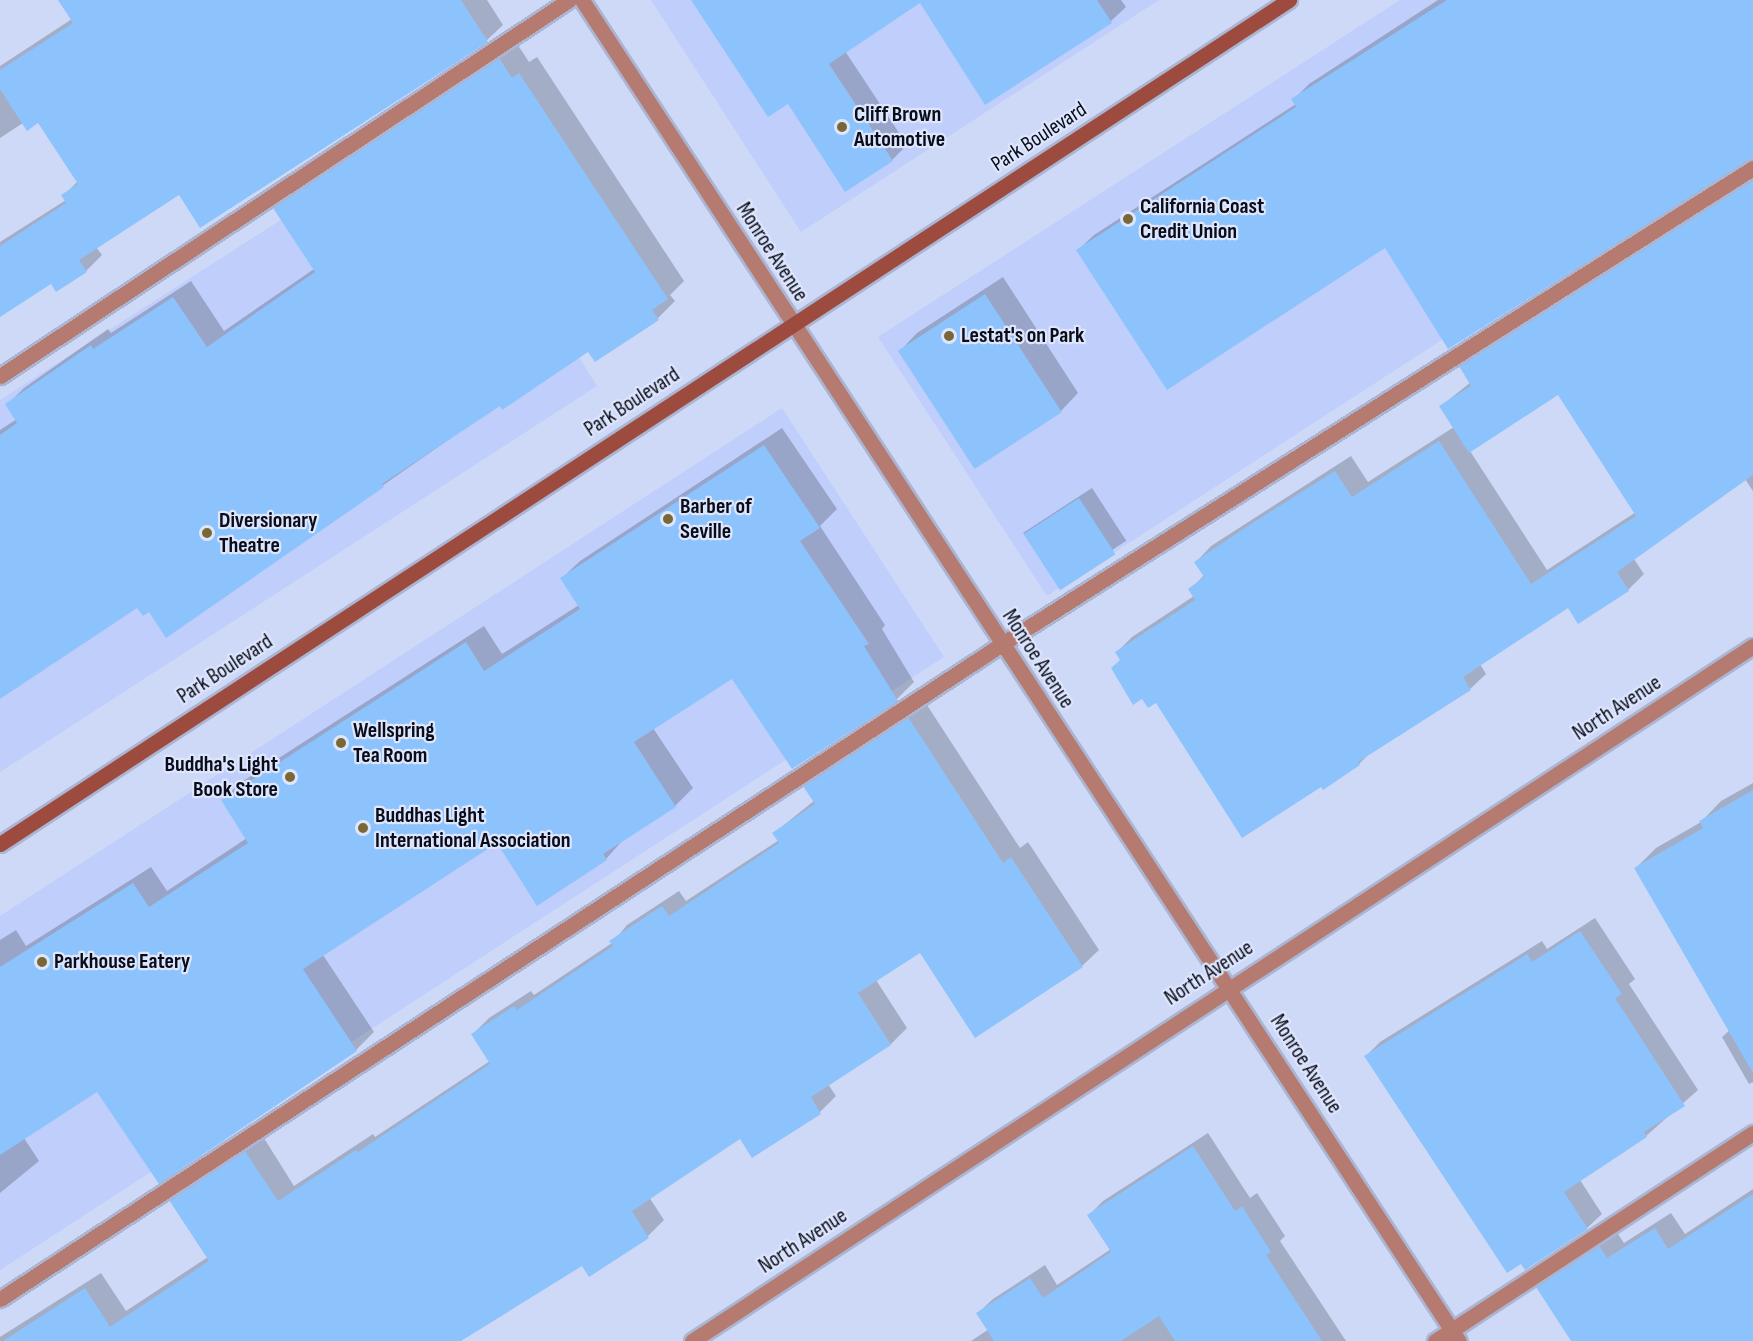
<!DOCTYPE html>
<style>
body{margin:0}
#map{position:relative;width:1753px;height:1341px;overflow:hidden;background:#ced9f8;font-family:"Sofia Sans Condensed",sans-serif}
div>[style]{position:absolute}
.built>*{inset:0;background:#bfcefb}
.shadow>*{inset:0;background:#0003;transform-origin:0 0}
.building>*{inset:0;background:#8dc3fc;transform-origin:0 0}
.roads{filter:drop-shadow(2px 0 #abb4d0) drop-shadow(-2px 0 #abb4d0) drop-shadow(0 2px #abb4d0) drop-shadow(0 -2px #abb4d0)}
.service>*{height:15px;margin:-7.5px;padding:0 7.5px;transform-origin:7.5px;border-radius:7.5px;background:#b57b71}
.minor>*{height:15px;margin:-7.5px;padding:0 7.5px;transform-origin:7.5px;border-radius:7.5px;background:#b57b71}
.secondary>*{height:15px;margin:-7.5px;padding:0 7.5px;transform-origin:7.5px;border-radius:7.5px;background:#9d4b3e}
.dots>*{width:16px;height:16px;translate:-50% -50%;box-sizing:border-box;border:3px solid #dee6fe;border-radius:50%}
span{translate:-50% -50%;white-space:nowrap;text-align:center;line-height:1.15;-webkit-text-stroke:4.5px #dee6fe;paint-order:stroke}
.poi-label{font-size:22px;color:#090c19;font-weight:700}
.left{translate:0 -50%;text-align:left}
.right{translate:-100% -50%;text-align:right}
.street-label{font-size:22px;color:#090c19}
</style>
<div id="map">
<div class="built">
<div style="clip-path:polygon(651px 0,1159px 0,801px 232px)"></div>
<div style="clip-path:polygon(1400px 0,1753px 0,1753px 138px,1047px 596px,878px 337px)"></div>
<div style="clip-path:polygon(432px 123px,597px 386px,0 772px,0 400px)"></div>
<div style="clip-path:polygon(782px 408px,944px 657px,0 1270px,0 916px)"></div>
</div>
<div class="shadow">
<div style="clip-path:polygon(74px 0,487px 0,503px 25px,487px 40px,201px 226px,179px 193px,96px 247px,102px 255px,86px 271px,56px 290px,51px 282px,0 316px,0 242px,66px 200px,63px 196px,78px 181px,39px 121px,23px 123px,0 138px,0 66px,72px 19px)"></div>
<div style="clip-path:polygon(709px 0,1121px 0,1126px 7px,1111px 21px,920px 1px,845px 51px,907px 145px,892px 160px,789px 102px)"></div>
<div style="clip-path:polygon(1438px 0,1753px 0,1753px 154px,1386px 246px,1078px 250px,1094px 235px,1296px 104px,1293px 100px,1309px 84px)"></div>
<div style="clip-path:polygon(516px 42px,529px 62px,537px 57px,684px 281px,670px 295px,675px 301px,658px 318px,595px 360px,589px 350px,500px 404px,166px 636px,149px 610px,138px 606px,0 696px,0 430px,17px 419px,7px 405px,24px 388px,108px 329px,111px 333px,191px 281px,224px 331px,314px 269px,274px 208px,291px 191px)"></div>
<div style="clip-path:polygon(evenodd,1753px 174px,1753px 491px,1745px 479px,1634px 559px,1644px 574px,1628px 590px,1579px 622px,1569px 606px,1480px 664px,1486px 674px,1470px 689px,1371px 752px,1359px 764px,1156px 701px,1122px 660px,1117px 652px,1132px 637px,1194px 596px,1190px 590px,1204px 575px,1196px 562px,1211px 546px,1351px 456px,1368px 482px,1454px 427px,1441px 406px,1471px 382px,1461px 366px,1476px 351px,1753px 174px,1558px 393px,1636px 512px,1547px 570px,1470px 451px,1558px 393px)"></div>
<div style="clip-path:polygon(1003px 277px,1078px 393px,1061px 411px,900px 351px,917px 333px)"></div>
<div style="clip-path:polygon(782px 428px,837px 509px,820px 526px,885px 625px,882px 629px,914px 682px,897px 699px,732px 677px,653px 728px,693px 788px,675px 806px,623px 840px,606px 859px,497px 841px,323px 955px,374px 1032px,356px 1050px,98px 1090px,24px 1138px,39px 1161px,0 1193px,0 940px,16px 930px,26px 946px,151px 867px,167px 891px,247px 838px,223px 800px,240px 783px,484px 626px,502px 654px,579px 605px,562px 578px,580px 561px)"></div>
<div style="left:1092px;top:488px;width:63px;height:82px;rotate:57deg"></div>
<div style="clip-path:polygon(925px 702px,1020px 848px,1028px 842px,1099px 950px,1082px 966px,921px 951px,876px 980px,907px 1028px,891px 1044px,828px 1084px,836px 1096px,820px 1112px,753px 1156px,740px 1137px,649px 1197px,664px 1220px,648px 1236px,582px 1264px,458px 1341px,0 1341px,0 1337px,101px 1273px,126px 1311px,208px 1257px,171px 1200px,187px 1184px,262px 1135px,294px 1186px,373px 1134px,375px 1137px,490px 1061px,473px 1034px,489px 1018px,531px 991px,534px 995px,612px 943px,627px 925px,679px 891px,686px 901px,779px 840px,774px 833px,815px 800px,805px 786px,821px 770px)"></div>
<div style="clip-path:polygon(1753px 783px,1753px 1082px,1749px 1084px,1722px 1037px,1730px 1030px,1636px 868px,1656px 848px,1701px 822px,1721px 801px)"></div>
<div style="clip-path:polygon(1595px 918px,1635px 979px,1629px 984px,1698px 1090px,1646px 1136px,1580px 1180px,1602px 1214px,1587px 1228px,1526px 1268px,1366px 1056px,1380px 1042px,1542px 941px,1547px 949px)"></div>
<div style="clip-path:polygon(1208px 1133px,1250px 1198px,1257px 1193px,1285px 1236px,1280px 1241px,1346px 1341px,971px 1341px,989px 1329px,978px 1313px,993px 1299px,1045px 1265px,1057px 1285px,1111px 1249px,1089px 1215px,1103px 1201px)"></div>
<div style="clip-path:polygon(1753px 1189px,1753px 1341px,1573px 1341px,1538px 1287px,1554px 1271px,1616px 1231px,1624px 1243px,1671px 1213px,1685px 1234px)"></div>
</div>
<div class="building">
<div style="clip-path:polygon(58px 0,461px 0,488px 42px,200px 228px,179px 195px,79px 260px,87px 272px,56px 292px,51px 284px,0 317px,0 246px,66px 203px,61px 195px,78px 184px,38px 123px,27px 131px,0 89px,0 70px,73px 23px)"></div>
<div style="clip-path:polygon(691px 0,1097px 0,1112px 23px,985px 105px,920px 3px,829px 64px,893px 161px,845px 192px,788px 104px,768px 117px)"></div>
<div style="clip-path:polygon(1447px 0,1753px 0,1753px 158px,1448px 349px,1385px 248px,1167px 390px,1076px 250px,1296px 107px,1291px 99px)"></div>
<div style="clip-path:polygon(499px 58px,512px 78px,519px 73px,668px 299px,652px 310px,659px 320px,595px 362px,588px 352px,502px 410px,500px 406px,382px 484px,384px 487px,166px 638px,149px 612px,143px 616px,137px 608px,0 699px,0 435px,17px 423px,5px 404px,91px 345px,93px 349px,173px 297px,207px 347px,315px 272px,273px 208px)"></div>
<div style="clip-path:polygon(1753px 180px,1753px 475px,1617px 572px,1629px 591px,1578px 624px,1568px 608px,1463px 677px,1471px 690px,1358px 762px,1360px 765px,1323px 790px,1321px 787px,1242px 838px,1156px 703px,1148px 708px,1142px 699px,1133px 705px,1111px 668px,1120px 660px,1115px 652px,1195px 600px,1188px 589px,1204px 577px,1194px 562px,1251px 524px,1335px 471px,1352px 497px,1439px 441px,1531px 584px,1636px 516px,1558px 395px,1469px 453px,1439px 406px,1471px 386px,1459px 366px)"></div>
<div style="left:985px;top:294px;width:141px;height:104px;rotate:57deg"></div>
<div style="clip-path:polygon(764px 445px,820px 528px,800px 541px,869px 644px,864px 646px,898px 701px,792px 769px,732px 679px,634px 742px,676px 807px,603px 854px,607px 860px,537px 906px,497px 843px,303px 969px,357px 1051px,159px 1184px,97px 1092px,0 1155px,0 967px,133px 883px,149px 907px,248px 843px,221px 800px,466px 642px,484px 671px,580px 609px,560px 578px)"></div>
<div style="left:1079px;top:498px;width:67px;height:66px;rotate:57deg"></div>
<div style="clip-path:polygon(908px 717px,1003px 863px,1011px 857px,1083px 967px,975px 1038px,920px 953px,858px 993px,891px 1045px,811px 1097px,821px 1114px,752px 1158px,740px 1139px,632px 1211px,649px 1238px,589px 1277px,582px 1266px,461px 1341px,3px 1341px,85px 1288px,110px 1327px,209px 1261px,169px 1200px,245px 1151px,278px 1201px,356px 1150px,358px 1152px,490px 1064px,471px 1034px,514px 1006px,517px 1010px,613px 946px,609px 941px,662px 906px,669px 916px,779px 843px,772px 833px,815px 804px,803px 786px)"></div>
<div style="clip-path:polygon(1753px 790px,1753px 1073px,1634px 868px,1703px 828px,1699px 821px)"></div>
<div style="clip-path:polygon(1580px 931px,1622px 994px,1615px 998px,1685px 1106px,1644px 1132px,1647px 1137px,1564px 1192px,1588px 1229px,1525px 1270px,1521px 1264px,1507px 1273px,1364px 1056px,1527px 954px,1532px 962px)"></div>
<div style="clip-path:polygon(1193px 1146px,1235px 1211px,1242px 1206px,1271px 1252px,1266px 1255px,1322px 1341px,1175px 1341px,1159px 1316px,1121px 1341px,994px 1341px,976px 1313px,1030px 1278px,1043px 1298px,1111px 1252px,1087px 1215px)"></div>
<div style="clip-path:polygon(1753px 1194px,1753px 1341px,1571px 1341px,1536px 1287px,1599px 1245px,1607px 1258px,1655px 1228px,1668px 1249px)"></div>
</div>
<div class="roads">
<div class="service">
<div style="left:0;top:376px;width:682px;rotate:-33.46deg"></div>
<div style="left:0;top:1299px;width:1197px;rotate:-33.17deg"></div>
<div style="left:1002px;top:644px;width:889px;rotate:-32.37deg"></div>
<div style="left:1435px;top:1341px;width:380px;rotate:-33.2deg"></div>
</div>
<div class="minor">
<div style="left:582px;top:0;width:1602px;rotate:56.82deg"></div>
<div style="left:692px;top:1341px;width:1268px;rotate:-33.23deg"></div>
</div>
<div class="secondary">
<div style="left:0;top:844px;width:1541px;rotate:-33.22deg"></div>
</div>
</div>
<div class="dots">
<div style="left:842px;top:127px;background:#796735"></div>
<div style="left:1128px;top:219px;background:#796735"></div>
<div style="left:949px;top:336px;background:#796735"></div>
<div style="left:668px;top:519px;background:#796735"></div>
<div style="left:207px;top:533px;background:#796735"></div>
<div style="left:341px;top:743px;background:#796735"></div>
<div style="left:290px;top:777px;background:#796735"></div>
<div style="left:363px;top:828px;background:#796735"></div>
<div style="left:42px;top:962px;background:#796735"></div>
</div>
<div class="poi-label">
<span class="left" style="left:854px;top:127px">Cliff Brown<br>Automotive</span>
<span class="left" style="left:1140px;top:219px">California Coast<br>Credit Union</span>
<span class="left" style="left:961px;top:336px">Lestat's on Park</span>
<span class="left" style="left:680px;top:519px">Barber of<br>Seville</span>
<span class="left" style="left:219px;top:533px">Diversionary<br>Theatre</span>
<span class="left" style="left:353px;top:743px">Wellspring<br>Tea Room</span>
<span class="right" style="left:278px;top:777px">Buddha's Light<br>Book Store</span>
<span class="left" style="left:375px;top:828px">Buddhas Light<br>International Association</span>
<span class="left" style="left:54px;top:962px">Parkhouse Eatery</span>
</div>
<div class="street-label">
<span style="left:1039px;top:137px;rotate:-33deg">Park Boulevard</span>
<span style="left:772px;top:252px;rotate:57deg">Monroe Avenue</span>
<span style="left:632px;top:402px;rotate:-33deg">Park Boulevard</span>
<span style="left:1038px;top:659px;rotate:57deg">Monroe Avenue</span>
<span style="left:225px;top:669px;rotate:-33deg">Park Boulevard</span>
<span style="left:1617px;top:708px;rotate:-33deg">North Avenue</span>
<span style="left:1209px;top:973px;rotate:-33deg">North Avenue</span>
<span style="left:1306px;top:1064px;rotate:57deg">Monroe Avenue</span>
<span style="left:803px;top:1241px;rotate:-33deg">North Avenue</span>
</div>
</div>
